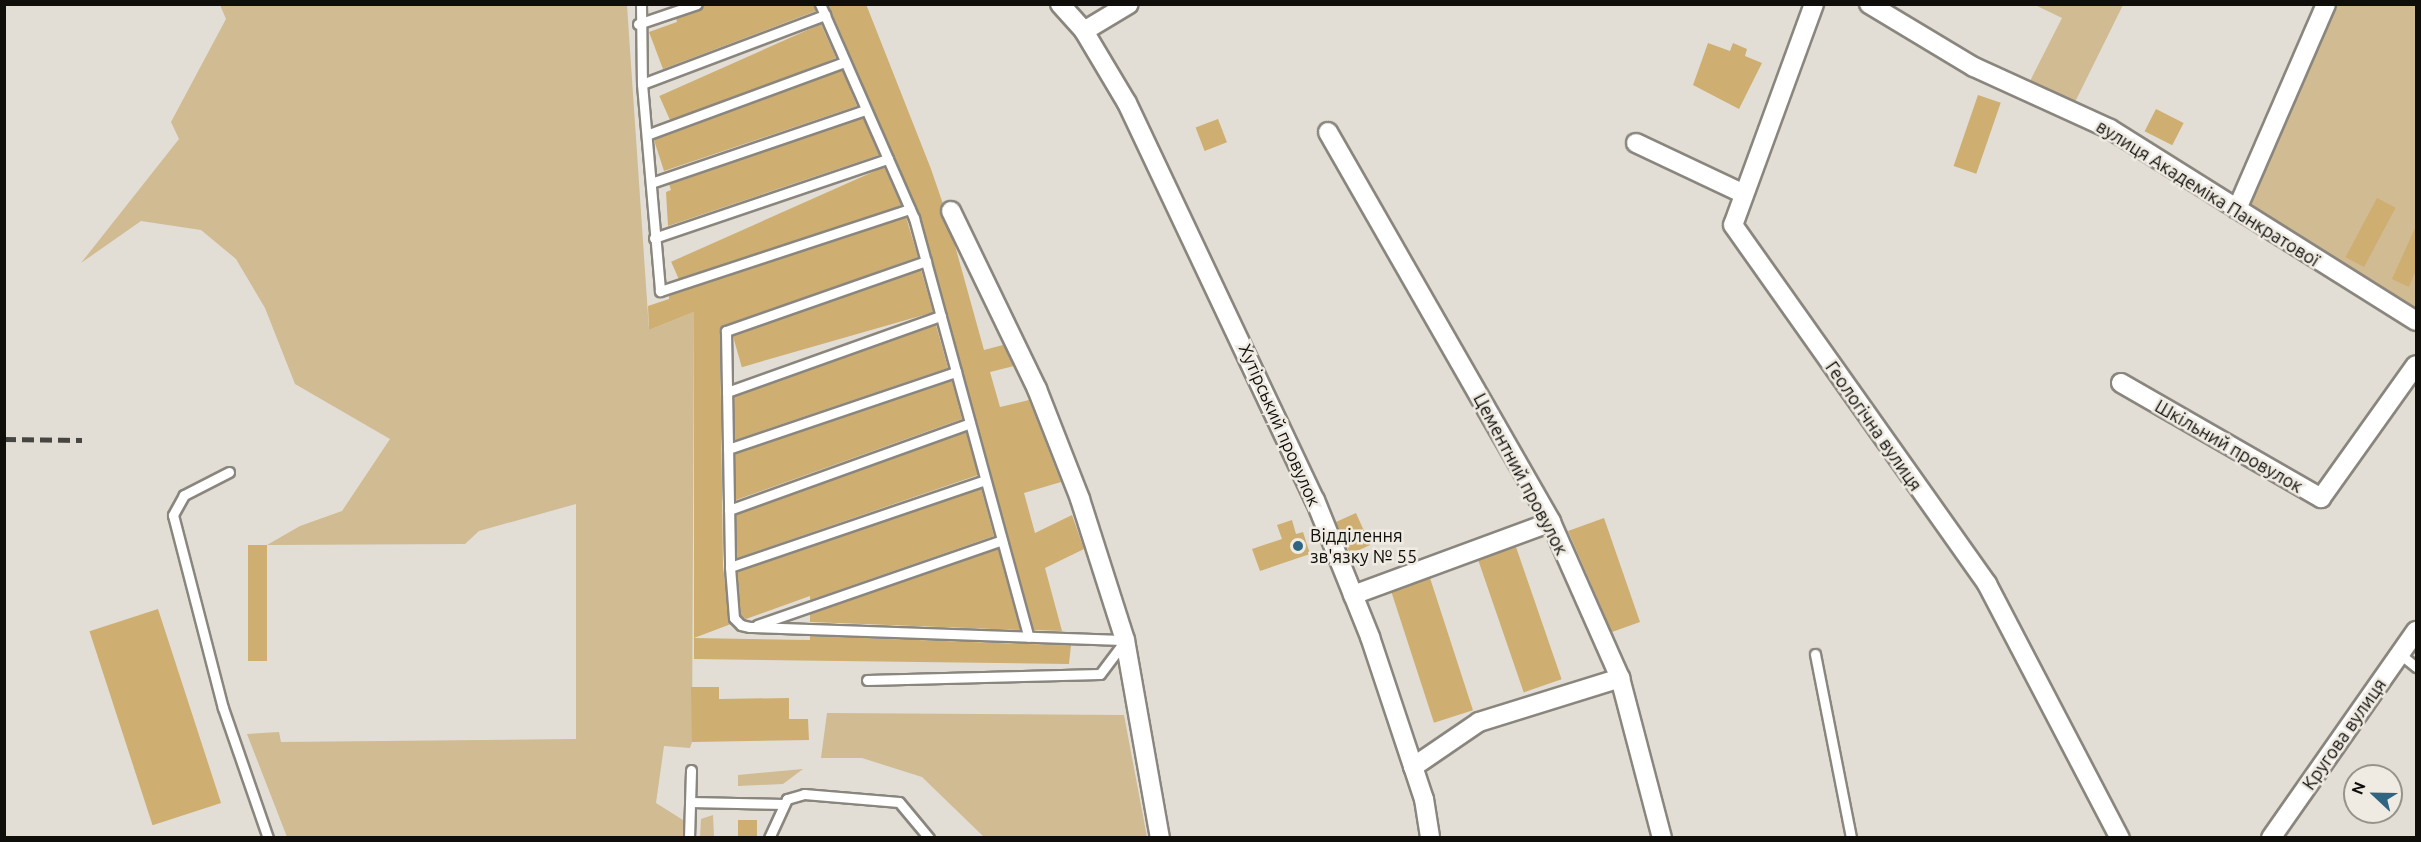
<!DOCTYPE html>
<meta charset="utf-8">
<style>
body{margin:0}
#map{position:relative;width:2421px;height:842px;overflow:hidden;background:#e2ded5;font-family:Ubuntu,sans-serif}
div>[style]{position:absolute}
.green>*{inset:0;background:#d0bb93}
.building>*{inset:0;background:#ceae71;transform-origin:0 0}
.roads{filter:drop-shadow(2px 0 #8a867e) drop-shadow(-2px 0 #8a867e) drop-shadow(0 2px #8a867e) drop-shadow(0 -2px #8a867e)}
.lane>*{height:9px;margin:-4.5px;padding:0 4.5px;transform-origin:4.5px;border-radius:4.5px;background:#fff}
.street>*{height:18px;margin:-9px;padding:0 9px;transform-origin:9px;border-radius:9px;background:#fff}
.rail>*{height:4.5px;margin-top:-2.25px;transform-origin:0;background:repeating-linear-gradient(90deg,#474541 0 12px,transparent 0 18px)}
.dots>*{width:16px;height:16px;translate:-50% -50%;box-sizing:border-box;border:3px solid #efebe2;border-radius:50%}
span{translate:-50% -50%;white-space:nowrap;text-align:center;line-height:1.15;-webkit-text-stroke:5px #efebe2;paint-order:stroke}
.street-label{font-size:18px;color:#0f0e0b}
.poi-label{font-size:18px;color:#0f0e0b}
.left{translate:0 -50%;text-align:left}
.frame{position:absolute;inset:0;border:6px solid #0f0e0b;pointer-events:none}
.north{position:absolute;left:2343px;top:764px;width:60px;height:60px;box-sizing:border-box;background:#efebe2;border:2px solid #95938c;border-radius:50%;rotate:292deg;font-size:16px;font-weight:700;line-height:24px;text-align:center;color:#0f0e0b}
.north::after{content:'';display:block;margin:auto;width:21px;height:27px;background:#2f6581;clip-path:polygon(50% 0,100% 100%,50% 72%,0 100%)}
</style>
<div id="map">
<div class="green">
<div style="clip-path:polygon(220px 5px,627px 5px,649px 330px,694px 312px,692px 742px,690px 748px,664px 746px,656px 803px,683px 820px,683px 837px,287px 837px,247px 734px,279px 732px,281px 742px,576px 739px,576px 504px,479px 531px,465px 544px,267px 545px,300px 526px,342px 511px,390px 439px,295px 384px,265px 308px,236px 259px,201px 230px,141px 221px,81px 263px,179px 139px,171px 122px,226px 19px)"></div>
<div style="clip-path:polygon(2035px 5px,2123px 5px,2075px 102px,2030px 81px,2062px 18px)"></div>
<div style="clip-path:polygon(2331px 5px,2416px 5px,2416px 311px,2243px 207px)"></div>
<div style="clip-path:polygon(827px 713px,1124px 715px,1147px 837px,984px 837px,922px 777px,862px 758px,821px 758px)"></div>
<div style="clip-path:polygon(803px 769px,783px 784px,738px 786px,738px 775px)"></div>
<div style="clip-path:polygon(713px 815px,714px 837px,700px 837px,701px 819px)"></div>
</div>
<div class="building">
<div style="clip-path:polygon(704px 4px,813px 4px,816px 11px,663px 69px,649px 32px,677px 22px,676px 18px,700px 10px)"></div>
<div style="clip-path:polygon(828px 4px,866px 4px,931px 169px,943px 204px,941px 215px,954px 242px,984px 350px,1003px 345px,1014px 366px,990px 372px,1000px 407px,1029px 400px,1061px 482px,1024px 493px,1035px 533px,1072px 515px,1084px 549px,1045px 568px,1062px 631px,1034px 630px,920px 216px)"></div>
<div style="left:821px;top:24px;width:37px;height:177px;rotate:66deg"></div>
<div style="clip-path:polygon(1708px 43px,1730px 51px,1733px 43px,1747px 49px,1745px 56px,1762px 63px,1739px 109px,1693px 85px)"></div>
<div style="clip-path:polygon(842px 70px,857px 106px,664px 171px,654px 140px)"></div>
<div style="left:1978px;top:95px;width:24px;height:75px;rotate:19deg"></div>
<div style="left:2156px;top:109px;width:31px;height:25px;rotate:27deg"></div>
<div style="clip-path:polygon(863px 118px,879px 155px,668px 226px,666px 192px,671px 190px,669px 184px)"></div>
<div style="left:1218px;top:119px;width:25px;height:24px;rotate:69deg"></div>
<div style="left:884px;top:167px;width:42px;height:233px;rotate:66deg"></div>
<div style="left:2377px;top:198px;width:21px;height:67px;rotate:28deg"></div>
<div style="clip-path:polygon(906px 217px,918px 257px,720px 328px,723px 567px,731px 624px,694px 638px,694px 312px,649px 330px,648px 306px,669px 299px,669px 295px)"></div>
<div style="clip-path:polygon(2416px 226px,2416px 270px,2409px 287px,2392px 279px)"></div>
<div style="left:921px;top:270px;width:44px;height:199px;rotate:74deg"></div>
<div style="clip-path:polygon(936px 325px,948px 368px,735px 440px,734px 397px)"></div>
<div style="clip-path:polygon(952px 381px,962px 419px,736px 500px,735px 454px)"></div>
<div style="clip-path:polygon(966px 432px,978px 475px,737px 558px,736px 515px)"></div>
<div style="clip-path:polygon(981px 488px,994px 536px,810px 600px,810px 596px,746px 619px,741px 615px,737px 572px)"></div>
<div style="left:1356px;top:513px;width:35px;height:22px;rotate:66deg"></div>
<div style="clip-path:polygon(1604px 518px,1640px 622px,1612px 632px,1568px 531px)"></div>
<div style="clip-path:polygon(1292px 520px,1296px 534px,1303px 532px,1310px 554px,1260px 571px,1252px 549px,1282px 539px,1277px 525px)"></div>
<div style="left:248px;top:545px;width:19px;height:116px"></div>
<div style="left:1516px;top:547px;width:140px;height:40px;rotate:71deg"></div>
<div style="clip-path:polygon(998px 549px,1020px 630px,810px 622px,810px 614px)"></div>
<div style="left:1430px;top:578px;width:139px;height:41px;rotate:72deg"></div>
<div style="left:158px;top:609px;width:204px;height:72px;rotate:72deg"></div>
<div style="clip-path:polygon(810px 636px,1028px 644px,1071px 645px,1069px 664px,694px 659px,694px 638px,810px 640px)"></div>
<div style="clip-path:polygon(691px 687px,719px 687px,719px 699px,789px 698px,789px 719px,808px 719px,809px 740px,692px 742px)"></div>
<div style="left:738px;top:820px;width:19px;height:17px"></div>
</div>
<div class="roads">
<div class="lane">
<div style="left:641px;top:4px;width:80px;rotate:89.3deg"></div>
<div style="left:642px;top:84px;width:208px;rotate:85deg"></div>
<div style="left:660px;top:291px;width:263px;rotate:-18.2deg"></div>
<div style="left:820px;top:4px;width:234px;rotate:66.3deg"></div>
<div style="left:914px;top:218px;width:434px;rotate:74.7deg"></div>
<div style="left:638px;top:24px;width:62px;rotate:-18.7deg"></div>
<div style="left:642px;top:84px;width:196px;rotate:-20.7deg"></div>
<div style="left:649px;top:134px;width:209px;rotate:-20.2deg"></div>
<div style="left:651px;top:183px;width:227px;rotate:-18.8deg"></div>
<div style="left:654px;top:238px;width:247px;rotate:-18.7deg"></div>
<div style="left:926px;top:261px;width:212px;rotate:160.7deg"></div>
<div style="left:726px;top:331px;width:236px;rotate:89deg"></div>
<div style="left:730px;top:567px;width:51px;rotate:85.5deg"></div>
<div style="left:734px;top:618px;width:10px;rotate:45deg"></div>
<div style="left:741px;top:625px;width:9px;rotate:13deg"></div>
<div style="left:750px;top:627px;width:375px;rotate:2deg"></div>
<div style="left:727px;top:392px;width:227px;rotate:-19.6deg"></div>
<div style="left:728px;top:449px;width:241px;rotate:-18.7deg"></div>
<div style="left:229px;top:472px;width:51px;rotate:152.9deg"></div>
<div style="left:184px;top:495px;width:23px;rotate:119deg"></div>
<div style="left:173px;top:515px;width:199px;rotate:75.5deg"></div>
<div style="left:223px;top:708px;width:138px;rotate:70.9deg"></div>
<div style="left:729px;top:510px;width:256px;rotate:-19.8deg"></div>
<div style="left:730px;top:567px;width:269px;rotate:-18.8deg"></div>
<div style="left:757px;top:625px;width:259px;rotate:-19.1deg"></div>
<div style="left:1815px;top:654px;width:187px;rotate:78.9deg"></div>
<div style="left:2400px;top:654px;width:21px;rotate:39deg"></div>
<div style="left:867px;top:680px;width:233px;rotate:-1.5deg"></div>
<div style="left:1100px;top:674px;width:40px;rotate:-53deg"></div>
<div style="left:690px;top:802px;width:94px;rotate:1.2deg"></div>
<div style="left:689px;top:838px;width:68px;rotate:-88.3deg"></div>
<div style="left:769px;top:838px;width:43px;rotate:-65.2deg"></div>
<div style="left:787px;top:799px;width:18px;rotate:-16deg"></div>
<div style="left:804px;top:794px;width:95px;rotate:4.8deg"></div>
<div style="left:899px;top:802px;width:47px;rotate:50.2deg"></div>
</div>
<div class="street">
<div style="left:1060px;top:4px;width:36px;rotate:48deg"></div>
<div style="left:1084px;top:31px;width:84px;rotate:59.2deg"></div>
<div style="left:1127px;top:103px;width:439px;rotate:64.7deg"></div>
<div style="left:1315px;top:500px;width:148px;rotate:68.1deg"></div>
<div style="left:1370px;top:637px;width:171px;rotate:71.6deg"></div>
<div style="left:1424px;top:799px;width:39px;rotate:81deg"></div>
<div style="left:1814px;top:4px;width:235px;rotate:110.1deg"></div>
<div style="left:1733px;top:225px;width:440px;rotate:54.7deg"></div>
<div style="left:1987px;top:584px;width:287px;rotate:62.4deg"></div>
<div style="left:1869px;top:4px;width:122px;rotate:31deg"></div>
<div style="left:1974px;top:67px;width:149px;rotate:24.5deg"></div>
<div style="left:2110px;top:129px;width:361px;rotate:32.1deg"></div>
<div style="left:1084px;top:31px;width:52px;rotate:-31deg"></div>
<div style="left:1328px;top:132px;width:449px;rotate:60.2deg"></div>
<div style="left:1551px;top:522px;width:171px;rotate:66.1deg"></div>
<div style="left:1620px;top:678px;width:165px;rotate:75.3deg"></div>
<div style="left:1636px;top:143px;width:119px;rotate:25.3deg"></div>
<div style="left:2237px;top:209px;width:223px;rotate:-66.5deg"></div>
<div style="left:951px;top:211px;width:198px;rotate:64.2deg"></div>
<div style="left:1037px;top:389px;width:118px;rotate:68.6deg"></div>
<div style="left:1080px;top:499px;width:148px;rotate:72.3deg"></div>
<div style="left:1125px;top:640px;width:201px;rotate:80deg"></div>
<div style="left:2121px;top:383px;width:231px;rotate:29.9deg"></div>
<div style="left:2321px;top:498px;width:163px;rotate:-54.5deg"></div>
<div style="left:1353px;top:595px;width:211px;rotate:-20.2deg"></div>
<div style="left:1413px;top:767px;width:80px;rotate:-34.3deg"></div>
<div style="left:1479px;top:722px;width:148px;rotate:-17.3deg"></div>
<div style="left:2271px;top:838px;width:253px;rotate:-55deg"></div>
</div>
</div>
<div class="rail">
<div style="left:4px;top:439px;width:78px;rotate:0.7deg"></div>
</div>
<div class="dots">
<div style="left:1298px;top:546px;background:#2f6581"></div>
</div>
<div class="street-label">
<span style="left:2208px;top:193px;rotate:32deg">вулиця Академіка Панкратової</span>
<span style="left:1280px;top:425px;rotate:66deg">Хутірський провулок</span>
<span style="left:1874px;top:426px;rotate:55deg">Геологічна вулиця</span>
<span style="left:2229px;top:446px;rotate:30deg">Шкільний провулок</span>
<span style="left:1521px;top:474px;rotate:62deg">Цементний провулок</span>
<span style="left:2344px;top:734px;rotate:-55deg">Кругова вулиця</span>
</div>
<div class="poi-label">
<span class="left" style="left:1310px;top:546px">Відділення<br>зв'язку № 55</span>
</div>
<div class="frame"></div>
<div class="north">N</div>
</div>
